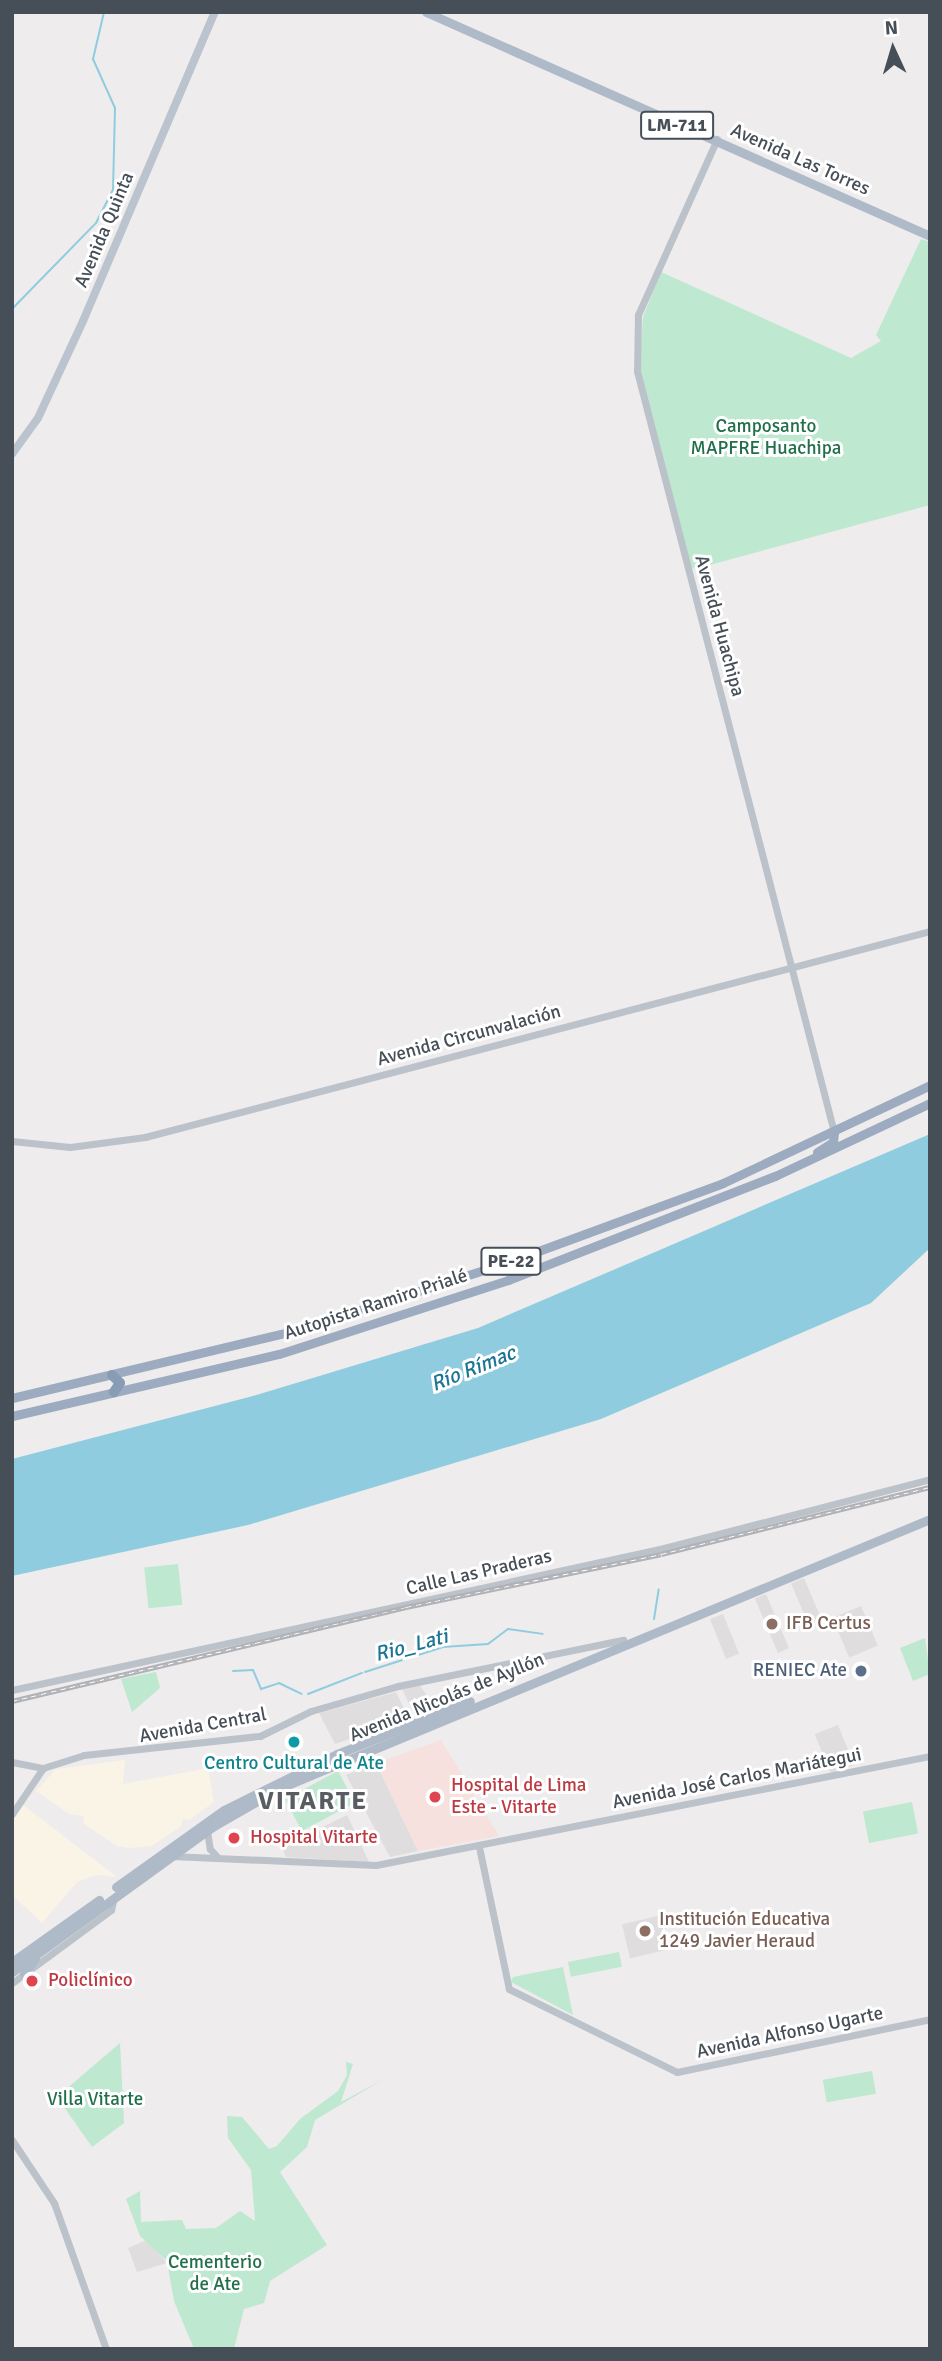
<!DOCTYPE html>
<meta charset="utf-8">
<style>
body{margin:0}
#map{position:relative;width:942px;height:2361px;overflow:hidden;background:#eeecec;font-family:Signika,sans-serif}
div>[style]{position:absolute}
.commercial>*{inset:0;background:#f9f4e6}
.education>*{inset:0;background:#dfdddd;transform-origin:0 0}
.medical>*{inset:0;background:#f7e1de}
.green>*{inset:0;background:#bee8d0;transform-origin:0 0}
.water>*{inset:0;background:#90cce0}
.stream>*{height:2px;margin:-1px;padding:0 1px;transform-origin:1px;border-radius:1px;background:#90cce0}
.tertiary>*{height:7px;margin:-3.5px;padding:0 3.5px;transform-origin:3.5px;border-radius:3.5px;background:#bcc2ca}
.secondary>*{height:8px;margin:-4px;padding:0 4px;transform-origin:4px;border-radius:4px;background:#bbc3ce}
.primary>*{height:9px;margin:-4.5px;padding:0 4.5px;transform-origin:4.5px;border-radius:4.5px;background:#aebac8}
.trunk>*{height:9px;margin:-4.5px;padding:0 4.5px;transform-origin:4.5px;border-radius:4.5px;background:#9cabbf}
.motorway>*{height:10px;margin:-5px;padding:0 5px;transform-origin:5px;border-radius:5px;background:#899cb6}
.rail>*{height:4.5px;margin-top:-2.25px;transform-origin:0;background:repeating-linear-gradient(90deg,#fff 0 5px,#afb1b6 0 10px);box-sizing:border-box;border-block:2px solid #afb1b6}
.dots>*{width:19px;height:19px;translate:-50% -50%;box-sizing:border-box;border:4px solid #fff;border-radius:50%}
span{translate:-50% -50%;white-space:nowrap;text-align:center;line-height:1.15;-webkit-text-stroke:6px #fff;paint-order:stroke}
.shield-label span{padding:2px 5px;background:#fff;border:2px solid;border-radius:5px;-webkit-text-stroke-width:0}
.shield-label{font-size:18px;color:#464e57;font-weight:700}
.street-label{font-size:19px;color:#464e57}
.park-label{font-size:19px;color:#216f4b}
.education-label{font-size:19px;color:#785e54}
.left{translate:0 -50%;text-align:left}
.service-label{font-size:19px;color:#4e5e75}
.right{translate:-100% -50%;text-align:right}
.culture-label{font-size:19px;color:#0d838f}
.health-label{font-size:19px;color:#be3a42}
.water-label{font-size:21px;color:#1c7594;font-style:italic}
.district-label{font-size:26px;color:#595c60;font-weight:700;letter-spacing:2px}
.frame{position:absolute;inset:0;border:14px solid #464e57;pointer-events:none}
.north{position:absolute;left:858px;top:14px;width:70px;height:70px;-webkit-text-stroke:5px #fff;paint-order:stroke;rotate:356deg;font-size:19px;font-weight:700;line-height:28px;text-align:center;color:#464e57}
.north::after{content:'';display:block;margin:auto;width:24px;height:32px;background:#464e57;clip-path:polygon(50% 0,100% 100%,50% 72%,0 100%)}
</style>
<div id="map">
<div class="commercial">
<div style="clip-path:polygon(125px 1760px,123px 1784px,208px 1768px,214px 1802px,189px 1820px,183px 1819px,181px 1826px,152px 1846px,130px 1848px,117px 1846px,84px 1824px,83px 1816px,69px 1814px,36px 1791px,56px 1769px)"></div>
<div style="clip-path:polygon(22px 1804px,117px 1877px,96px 1875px,77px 1882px,42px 1923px,12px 1895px,12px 1819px)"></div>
</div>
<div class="education">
<div style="left:804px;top:1578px;width:48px;height:14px;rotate:67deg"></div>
<div style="left:766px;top:1594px;width:59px;height:12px;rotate:67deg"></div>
<div style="left:861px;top:1606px;width:43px;height:31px;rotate:67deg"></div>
<div style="left:723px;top:1614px;width:43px;height:14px;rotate:68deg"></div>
<div style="clip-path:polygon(419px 1684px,436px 1709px,416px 1718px,402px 1689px)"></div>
<div style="clip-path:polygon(396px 1692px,409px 1719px,335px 1744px,319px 1713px)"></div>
<div style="left:838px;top:1725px;width:43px;height:25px;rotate:68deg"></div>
<div style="clip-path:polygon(376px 1763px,418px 1851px,390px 1857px,346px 1775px)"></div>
<div style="clip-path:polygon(347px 1815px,369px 1862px,286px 1857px,282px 1847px)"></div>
<div style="left:662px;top:1915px;width:35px;height:41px;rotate:77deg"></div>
<div style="clip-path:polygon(147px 2240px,167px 2263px,137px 2272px,128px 2248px)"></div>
</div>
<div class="medical">
<div style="clip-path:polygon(441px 1740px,499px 1836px,418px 1851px,376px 1763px)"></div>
</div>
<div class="green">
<div style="clip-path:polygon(921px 239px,930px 242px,930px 505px,695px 569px,688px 565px,639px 374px,643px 317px,661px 272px,851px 358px,881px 341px,876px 335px)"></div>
<div style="left:178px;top:1564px;width:41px;height:34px;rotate:84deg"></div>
<div style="clip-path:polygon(925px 1638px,930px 1674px,913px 1681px,900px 1648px)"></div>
<div style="clip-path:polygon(156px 1672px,160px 1688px,132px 1712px,121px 1679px)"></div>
<div style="left:338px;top:1771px;width:36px;height:60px;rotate:62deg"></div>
<div style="left:912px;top:1802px;width:32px;height:50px;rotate:79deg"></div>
<div style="left:619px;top:1952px;width:15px;height:52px;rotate:79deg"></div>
<div style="clip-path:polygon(563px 1967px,573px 2015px,511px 1982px,513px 1977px)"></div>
<div style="clip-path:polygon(120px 2043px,124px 2123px,92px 2147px,57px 2097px)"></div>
<div style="clip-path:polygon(346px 2062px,353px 2064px,341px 2102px,382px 2080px,315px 2120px,307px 2147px,280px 2172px,327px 2245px,270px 2281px,264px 2303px,244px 2309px,234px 2349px,194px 2349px,174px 2301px,167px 2261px,140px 2236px,126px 2199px,140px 2191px,141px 2222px,182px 2220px,186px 2229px,216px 2228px,240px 2211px,255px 2221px,251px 2170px,228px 2138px,227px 2116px,242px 2117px,269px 2149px,277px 2146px,300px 2119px,338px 2091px,347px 2075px)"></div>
<div style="left:872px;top:2071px;width:23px;height:50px;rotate:80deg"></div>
</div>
<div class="water">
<div style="clip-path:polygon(930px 1134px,930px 1248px,871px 1303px,601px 1419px,248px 1525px,12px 1576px,12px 1459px,253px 1396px,478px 1328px)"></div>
</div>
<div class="stream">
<div style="left:12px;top:309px;width:120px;rotate:-45.7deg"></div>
<div style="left:96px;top:223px;width:37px;rotate:-63deg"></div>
<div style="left:113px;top:190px;width:82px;rotate:-88.6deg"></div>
<div style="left:115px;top:108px;width:54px;rotate:-114.2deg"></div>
<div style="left:93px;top:59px;width:48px;rotate:-76.8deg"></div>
<div style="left:654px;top:1619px;width:30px;rotate:-81deg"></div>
<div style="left:233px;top:1671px;width:20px;rotate:-3deg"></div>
<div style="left:253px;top:1670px;width:21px;rotate:67deg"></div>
<div style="left:261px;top:1689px;width:19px;rotate:-18deg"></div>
<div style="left:279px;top:1683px;width:25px;rotate:26deg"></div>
<div style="left:365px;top:1672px;width:82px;rotate:-17.8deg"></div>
<div style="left:443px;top:1647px;width:45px;rotate:-3.8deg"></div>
<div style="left:488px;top:1644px;width:25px;rotate:-37deg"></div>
<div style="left:508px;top:1629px;width:35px;rotate:8deg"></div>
<div style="left:308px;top:1694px;width:58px;rotate:-21.3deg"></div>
</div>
<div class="tertiary">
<div style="left:717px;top:139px;width:193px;rotate:114.2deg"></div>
<div style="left:638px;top:315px;width:56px;rotate:91deg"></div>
<div style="left:637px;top:371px;width:786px;rotate:75.49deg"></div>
<div style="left:12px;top:1141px;width:58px;rotate:5.9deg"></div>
<div style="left:70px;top:1147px;width:76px;rotate:-7.6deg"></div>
<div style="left:145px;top:1137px;width:812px;rotate:-14.7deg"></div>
<div style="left:12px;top:1690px;width:663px;rotate:-12.28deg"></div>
<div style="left:660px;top:1549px;width:279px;rotate:-14.5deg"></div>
<div style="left:12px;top:1762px;width:32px;rotate:11deg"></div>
<div style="left:12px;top:1814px;width:55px;rotate:-56deg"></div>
<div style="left:43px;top:1768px;width:43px;rotate:-17.6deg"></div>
<div style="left:84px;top:1755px;width:177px;rotate:-6.2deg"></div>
<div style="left:260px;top:1736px;width:57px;rotate:-26.1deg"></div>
<div style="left:311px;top:1711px;width:91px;rotate:-16deg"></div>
<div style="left:398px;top:1686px;width:230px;rotate:-11.6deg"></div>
<div style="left:207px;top:1831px;width:18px;rotate:81deg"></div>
<div style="left:210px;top:1849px;width:12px;rotate:48deg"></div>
<div style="left:479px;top:1847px;width:145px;rotate:78.1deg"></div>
<div style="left:509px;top:1989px;width:187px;rotate:26.3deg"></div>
<div style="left:677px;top:2072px;width:258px;rotate:-11.8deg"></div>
<div style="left:171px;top:1856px;width:205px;rotate:2.5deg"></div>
<div style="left:376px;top:1865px;width:565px;rotate:-11.13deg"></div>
<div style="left:12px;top:1983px;width:123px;rotate:-36.4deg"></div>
<div style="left:111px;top:1910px;width:13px;rotate:-77deg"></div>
<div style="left:12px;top:2140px;width:76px;rotate:56.3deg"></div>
<div style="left:54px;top:2203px;width:155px;rotate:70.4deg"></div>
</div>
<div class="secondary">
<div style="left:12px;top:454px;width:44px;rotate:-54.2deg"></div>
<div style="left:38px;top:418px;width:107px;rotate:-65.1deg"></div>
<div style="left:83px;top:321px;width:336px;rotate:-66.9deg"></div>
</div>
<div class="primary">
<div style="left:426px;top:12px;width:552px;rotate:23.96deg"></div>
<div style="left:116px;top:1887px;width:133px;rotate:-35.5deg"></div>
<div style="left:224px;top:1810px;width:126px;rotate:-26.4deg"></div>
<div style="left:337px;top:1754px;width:143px;rotate:-21.7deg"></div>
<div style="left:12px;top:1962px;width:107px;rotate:-35.5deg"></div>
<div style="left:12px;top:1972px;width:247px;rotate:-35.9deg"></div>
<div style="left:212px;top:1827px;width:78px;rotate:-29.8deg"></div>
<div style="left:280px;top:1788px;width:703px;rotate:-22.48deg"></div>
<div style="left:24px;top:1974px;width:19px;rotate:-55deg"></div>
</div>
<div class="trunk">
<div style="left:817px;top:1152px;width:19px;rotate:-32deg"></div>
<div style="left:833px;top:1142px;width:10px;rotate:-84deg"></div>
<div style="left:12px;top:1398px;width:293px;rotate:-13.4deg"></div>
<div style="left:297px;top:1330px;width:216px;rotate:-17.8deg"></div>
<div style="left:503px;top:1264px;width:234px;rotate:-20.2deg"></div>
<div style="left:723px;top:1183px;width:229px;rotate:-25.3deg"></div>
<div style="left:12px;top:1416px;width:274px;rotate:-13.1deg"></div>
<div style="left:279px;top:1354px;width:241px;rotate:-17.9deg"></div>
<div style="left:508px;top:1280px;width:287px;rotate:-21.3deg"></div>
<div style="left:775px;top:1176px;width:171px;rotate:-25.2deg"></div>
</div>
<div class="motorway">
<div style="left:112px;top:1375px;width:11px;rotate:45deg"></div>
<div style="left:120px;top:1383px;width:11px;rotate:124deg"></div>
</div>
<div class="rail">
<div style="left:12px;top:1701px;width:405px;rotate:-13.4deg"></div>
<div style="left:406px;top:1607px;width:260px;rotate:-11.7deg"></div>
<div style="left:661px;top:1554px;width:277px;rotate:-14deg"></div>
</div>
<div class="dots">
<div style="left:772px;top:1624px;background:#8d6e63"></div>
<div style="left:861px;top:1671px;background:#5c6f8a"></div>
<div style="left:294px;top:1742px;background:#0f9aa8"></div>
<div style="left:435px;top:1797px;background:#e0444e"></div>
<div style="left:234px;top:1838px;background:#e0444e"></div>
<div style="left:645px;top:1931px;background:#8d6e63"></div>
<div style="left:32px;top:1981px;background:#e0444e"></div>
</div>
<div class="shield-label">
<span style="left:677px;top:125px">LM-711</span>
<span style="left:511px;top:1261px">PE-22</span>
</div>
<div class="street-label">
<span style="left:800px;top:160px;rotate:24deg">Avenida Las Torres</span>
<span style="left:105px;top:230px;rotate:-67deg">Avenida Quinta</span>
<span style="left:719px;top:626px;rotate:75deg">Avenida Huachipa</span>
<span style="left:469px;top:1036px;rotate:-15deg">Avenida Circunvalación</span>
<span style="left:376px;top:1305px;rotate:-18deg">Autopista Ramiro Prialé</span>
<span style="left:479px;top:1573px;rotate:-13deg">Calle Las Praderas</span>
<span style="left:447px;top:1698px;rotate:-22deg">Avenida Nicolás de Ayllón</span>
<span style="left:203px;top:1726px;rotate:-10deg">Avenida Central</span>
<span style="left:737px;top:1779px;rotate:-11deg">Avenida José Carlos Mariátegui</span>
<span style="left:790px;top:2033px;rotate:-12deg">Avenida Alfonso Ugarte</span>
</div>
<div class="park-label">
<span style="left:766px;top:438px">Camposanto<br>MAPFRE Huachipa</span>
<span style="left:95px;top:2100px">Villa Vitarte</span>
<span style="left:215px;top:2274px">Cementerio<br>de Ate</span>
</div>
<div class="education-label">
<span class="left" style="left:786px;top:1624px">IFB Certus</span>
<span class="left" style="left:659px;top:1931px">Institución Educativa<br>1249 Javier Heraud</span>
</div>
<div class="service-label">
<span class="right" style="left:847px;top:1671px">RENIEC Ate</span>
</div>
<div class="culture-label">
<span style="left:294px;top:1764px">Centro Cultural de Ate</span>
</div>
<div class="health-label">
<span class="left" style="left:451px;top:1797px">Hospital de Lima<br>Este - Vitarte</span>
<span class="left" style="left:250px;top:1838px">Hospital Vitarte</span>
<span class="left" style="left:48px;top:1981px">Policlínico</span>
</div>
<div class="water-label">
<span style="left:473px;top:1368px;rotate:-22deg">Río Rímac</span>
<span style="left:411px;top:1645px;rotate:-15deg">Rio_Lati</span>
</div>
<div class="district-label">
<span style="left:313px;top:1802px">VITARTE</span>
</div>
<div class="frame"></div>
<div class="north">N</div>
</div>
